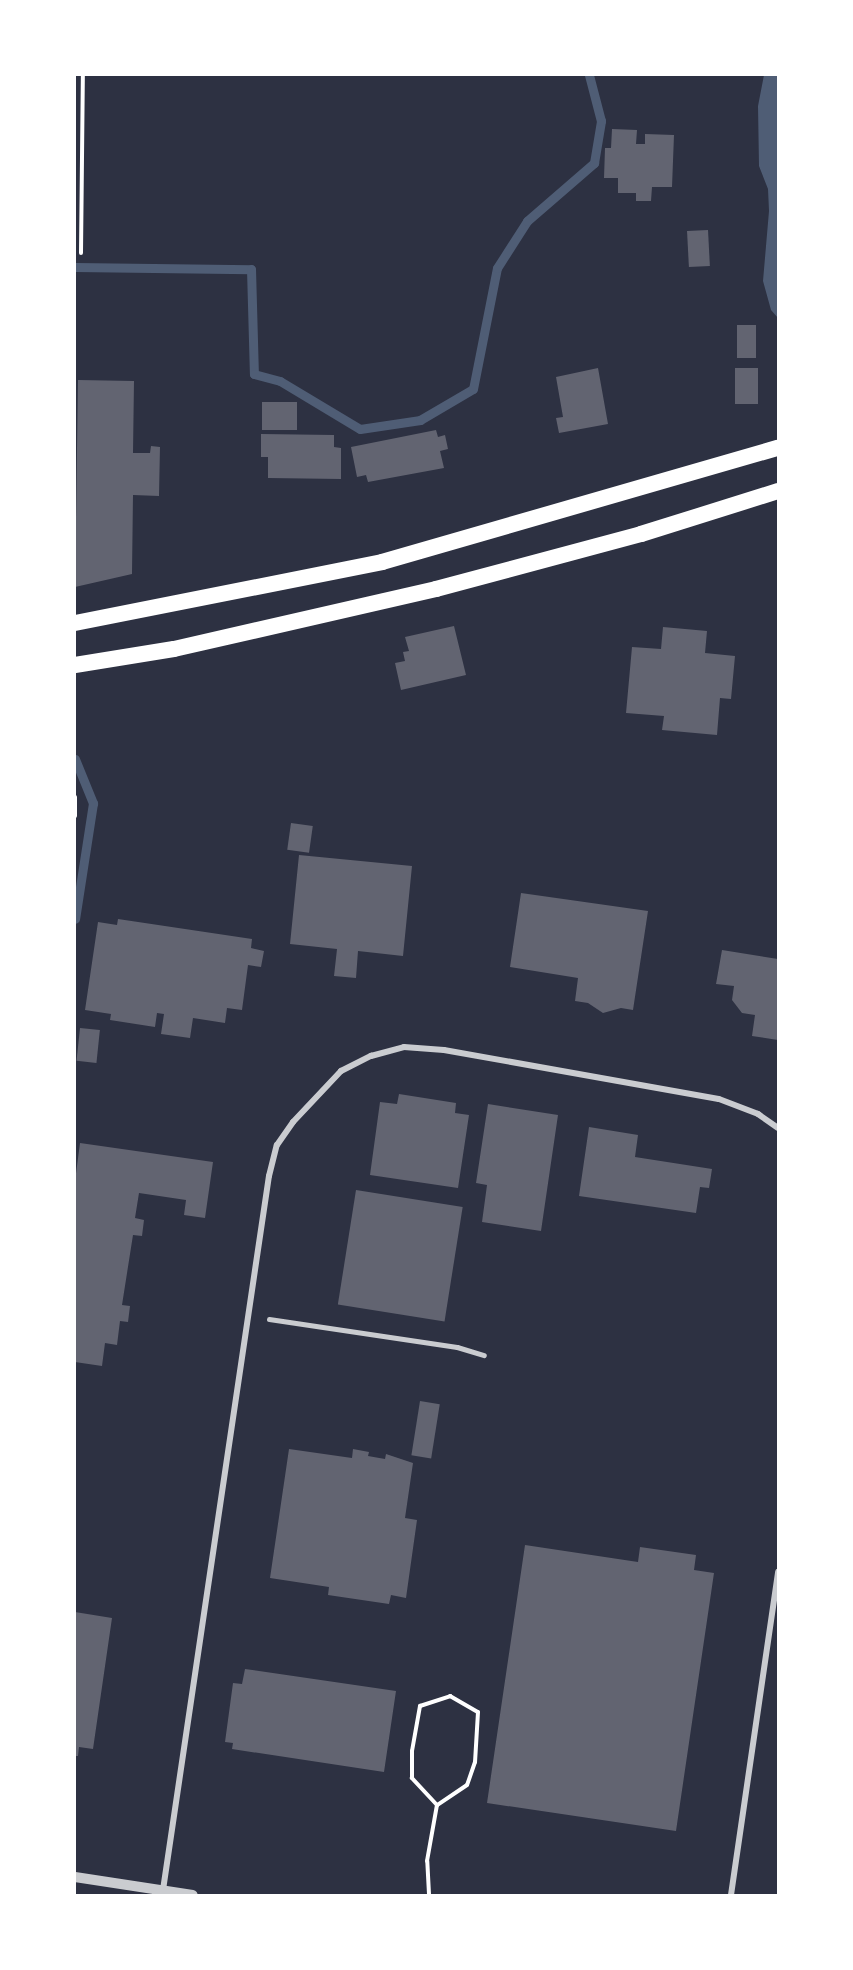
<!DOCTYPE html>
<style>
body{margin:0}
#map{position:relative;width:853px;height:1970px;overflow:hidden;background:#2d3142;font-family:Quicksand,sans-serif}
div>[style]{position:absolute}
.water>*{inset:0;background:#4f5d75}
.stream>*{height:9px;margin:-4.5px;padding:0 4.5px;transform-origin:4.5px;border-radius:4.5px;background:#4f5d75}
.building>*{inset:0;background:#626471;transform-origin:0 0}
.path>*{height:4px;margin:-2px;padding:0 2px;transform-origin:2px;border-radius:2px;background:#fff}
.pedestrian>*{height:5px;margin:-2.5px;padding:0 2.5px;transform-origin:2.5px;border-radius:2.5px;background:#caccd0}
.minor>*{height:6px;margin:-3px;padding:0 3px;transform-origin:3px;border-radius:3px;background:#caccd0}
.tertiary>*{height:10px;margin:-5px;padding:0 5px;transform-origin:5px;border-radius:5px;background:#caccd0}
.trunk>*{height:16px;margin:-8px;padding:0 8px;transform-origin:8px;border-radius:8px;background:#fff}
span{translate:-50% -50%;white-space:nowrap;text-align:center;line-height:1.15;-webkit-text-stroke:4.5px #fff;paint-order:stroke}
.frame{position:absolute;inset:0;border:76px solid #fff;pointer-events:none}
</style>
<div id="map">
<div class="water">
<div style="clip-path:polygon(764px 75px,778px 75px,778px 318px,771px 310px,763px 281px,769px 211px,768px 189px,759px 166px,758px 106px)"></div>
</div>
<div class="stream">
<div style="left:75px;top:267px;width:176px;rotate:0.7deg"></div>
<div style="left:251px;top:269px;width:105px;rotate:88.4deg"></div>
<div style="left:254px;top:374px;width:27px;rotate:15deg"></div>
<div style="left:280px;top:381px;width:93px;rotate:31deg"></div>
<div style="left:360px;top:429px;width:61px;rotate:-8.5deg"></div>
<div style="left:420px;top:420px;width:61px;rotate:-30.3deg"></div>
<div style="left:473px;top:389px;width:123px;rotate:-78.8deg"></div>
<div style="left:497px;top:268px;width:56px;rotate:-57.4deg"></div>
<div style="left:527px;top:221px;width:89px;rotate:-40.9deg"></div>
<div style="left:594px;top:163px;width:43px;rotate:-80.5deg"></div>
<div style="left:601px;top:121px;width:48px;rotate:-104.6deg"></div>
<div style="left:75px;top:759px;width:48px;rotate:67.8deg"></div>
<div style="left:93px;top:803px;width:117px;rotate:98.8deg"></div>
</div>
<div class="building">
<div style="clip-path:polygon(612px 129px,637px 130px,636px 144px,645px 144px,645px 134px,674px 135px,672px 187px,652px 187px,651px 201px,636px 201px,636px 193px,618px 193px,618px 178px,604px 178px,605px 148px,611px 148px)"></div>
<div style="left:708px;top:230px;width:36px;height:21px;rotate:87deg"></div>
<div style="left:737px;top:325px;width:19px;height:33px"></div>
<div style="clip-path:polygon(598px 368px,608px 424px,559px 433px,556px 418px,563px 417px,556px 377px)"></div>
<div style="left:758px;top:368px;width:36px;height:23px;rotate:90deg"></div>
<div style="clip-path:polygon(78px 380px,134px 381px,133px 453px,150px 453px,151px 446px,160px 447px,159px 496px,133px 495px,132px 574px,75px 587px)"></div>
<div style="left:262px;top:402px;width:35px;height:28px"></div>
<div style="clip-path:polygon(436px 430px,438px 437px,445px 435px,448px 449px,440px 451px,444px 468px,368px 482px,366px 475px,357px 477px,351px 447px)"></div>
<div style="clip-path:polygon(261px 434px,334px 435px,334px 447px,341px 448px,341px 479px,268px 478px,268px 457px,261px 457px)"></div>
<div style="clip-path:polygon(454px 626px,466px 675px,401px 690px,395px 663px,405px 661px,403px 652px,409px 651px,405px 637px)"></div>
<div style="clip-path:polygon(663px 627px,707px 631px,705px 653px,735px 656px,731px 699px,720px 698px,717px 735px,662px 730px,664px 716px,626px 713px,632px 647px,661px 649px)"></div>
<div style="left:291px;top:823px;width:22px;height:27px;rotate:8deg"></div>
<div style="clip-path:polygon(299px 855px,412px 866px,403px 956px,358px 951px,356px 978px,334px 976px,337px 949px,290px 944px)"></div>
<div style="clip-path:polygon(521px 893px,648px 911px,633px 1010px,621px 1008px,603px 1013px,588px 1003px,575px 1001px,578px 978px,510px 967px)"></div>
<div style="clip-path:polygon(118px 919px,252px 939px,251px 948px,264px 951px,261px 967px,248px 965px,242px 1010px,227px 1008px,225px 1023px,193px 1018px,190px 1038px,161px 1034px,164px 1014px,157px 1013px,155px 1027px,110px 1020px,111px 1014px,85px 1010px,98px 922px,117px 925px)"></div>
<div style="clip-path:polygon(722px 950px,778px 959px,778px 1040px,752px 1036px,755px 1015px,742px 1013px,732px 1000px,734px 986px,716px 984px)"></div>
<div style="left:80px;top:1028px;width:20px;height:33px;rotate:6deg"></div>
<div style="clip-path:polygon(399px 1094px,456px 1103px,455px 1113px,469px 1115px,458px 1188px,370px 1175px,380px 1102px,397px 1104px)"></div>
<div style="clip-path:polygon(488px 1104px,558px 1115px,541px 1231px,482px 1222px,487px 1185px,476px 1183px)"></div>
<div style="clip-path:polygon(589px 1127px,638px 1135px,635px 1157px,712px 1169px,709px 1188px,700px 1187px,696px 1213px,579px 1196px)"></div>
<div style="clip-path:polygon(80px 1143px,213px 1162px,205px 1218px,184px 1215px,186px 1200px,139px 1193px,135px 1218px,144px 1220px,142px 1236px,133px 1235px,122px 1305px,130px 1306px,128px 1322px,120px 1321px,117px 1345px,105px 1343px,102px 1366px,75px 1362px,75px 1181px)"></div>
<div style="left:356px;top:1190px;width:108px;height:116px;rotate:9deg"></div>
<div style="left:420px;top:1401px;width:20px;height:55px;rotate:9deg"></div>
<div style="clip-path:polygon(289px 1449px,352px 1458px,353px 1449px,369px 1452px,368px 1456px,385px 1459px,386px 1454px,413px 1463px,405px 1518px,417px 1520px,406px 1598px,391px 1595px,389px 1604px,328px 1595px,329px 1587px,270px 1578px)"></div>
<div style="clip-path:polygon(525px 1545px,638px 1562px,640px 1547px,696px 1555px,694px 1570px,714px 1573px,676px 1831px,487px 1803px)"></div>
<div style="clip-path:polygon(75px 1612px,112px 1618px,93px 1749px,79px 1747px,78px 1756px,75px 1756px)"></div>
<div style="clip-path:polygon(245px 1669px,396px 1691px,384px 1772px,232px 1749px,233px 1743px,225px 1742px,233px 1683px,242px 1684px)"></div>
</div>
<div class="path">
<div style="left:81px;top:253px;width:178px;rotate:-89.4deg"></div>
<div style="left:75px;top:797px;width:19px;rotate:90deg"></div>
<div style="left:429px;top:1894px;width:33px;rotate:-93deg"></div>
<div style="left:427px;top:1861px;width:57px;rotate:-79.9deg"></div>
<div style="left:437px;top:1805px;width:37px;rotate:-133deg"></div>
<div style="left:412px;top:1778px;width:27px;rotate:-90deg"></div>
<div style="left:412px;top:1751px;width:46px;rotate:-79.9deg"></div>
<div style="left:420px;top:1706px;width:32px;rotate:-18deg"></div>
<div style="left:450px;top:1696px;width:32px;rotate:30deg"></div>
<div style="left:478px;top:1712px;width:50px;rotate:93.4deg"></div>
<div style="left:475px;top:1762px;width:24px;rotate:109deg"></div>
<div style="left:467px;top:1785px;width:36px;rotate:146deg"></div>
</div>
<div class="pedestrian">
<div style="left:269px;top:1319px;width:190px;rotate:8.5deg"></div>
<div style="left:457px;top:1347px;width:28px;rotate:17deg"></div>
</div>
<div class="minor">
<div style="left:163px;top:1890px;width:722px;rotate:-81.56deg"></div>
<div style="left:269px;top:1176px;width:32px;rotate:-76deg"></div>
<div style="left:277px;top:1145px;width:28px;rotate:-55deg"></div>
<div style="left:293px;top:1122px;width:70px;rotate:-46.7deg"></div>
<div style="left:341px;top:1071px;width:34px;rotate:-27deg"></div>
<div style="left:371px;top:1056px;width:34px;rotate:-15deg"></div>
<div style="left:404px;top:1047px;width:40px;rotate:4.3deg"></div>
<div style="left:444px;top:1050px;width:279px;rotate:10.1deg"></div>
<div style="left:719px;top:1099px;width:42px;rotate:21deg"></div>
<div style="left:758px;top:1114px;width:24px;rotate:35deg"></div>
<div style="left:731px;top:1895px;width:327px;rotate:-81.7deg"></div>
</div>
<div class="tertiary">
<div style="left:75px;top:1877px;width:119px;rotate:8.7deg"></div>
</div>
<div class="trunk">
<div style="left:75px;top:623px;width:313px;rotate:-11.2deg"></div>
<div style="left:382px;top:562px;width:412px;rotate:-16.1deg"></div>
<div style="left:75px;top:665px;width:100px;rotate:-9.2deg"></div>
<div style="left:174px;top:649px;width:269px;rotate:-12.9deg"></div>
<div style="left:436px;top:589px;width:212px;rotate:-15deg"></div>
<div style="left:641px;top:534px;width:144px;rotate:-17.4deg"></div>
</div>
<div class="frame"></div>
</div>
